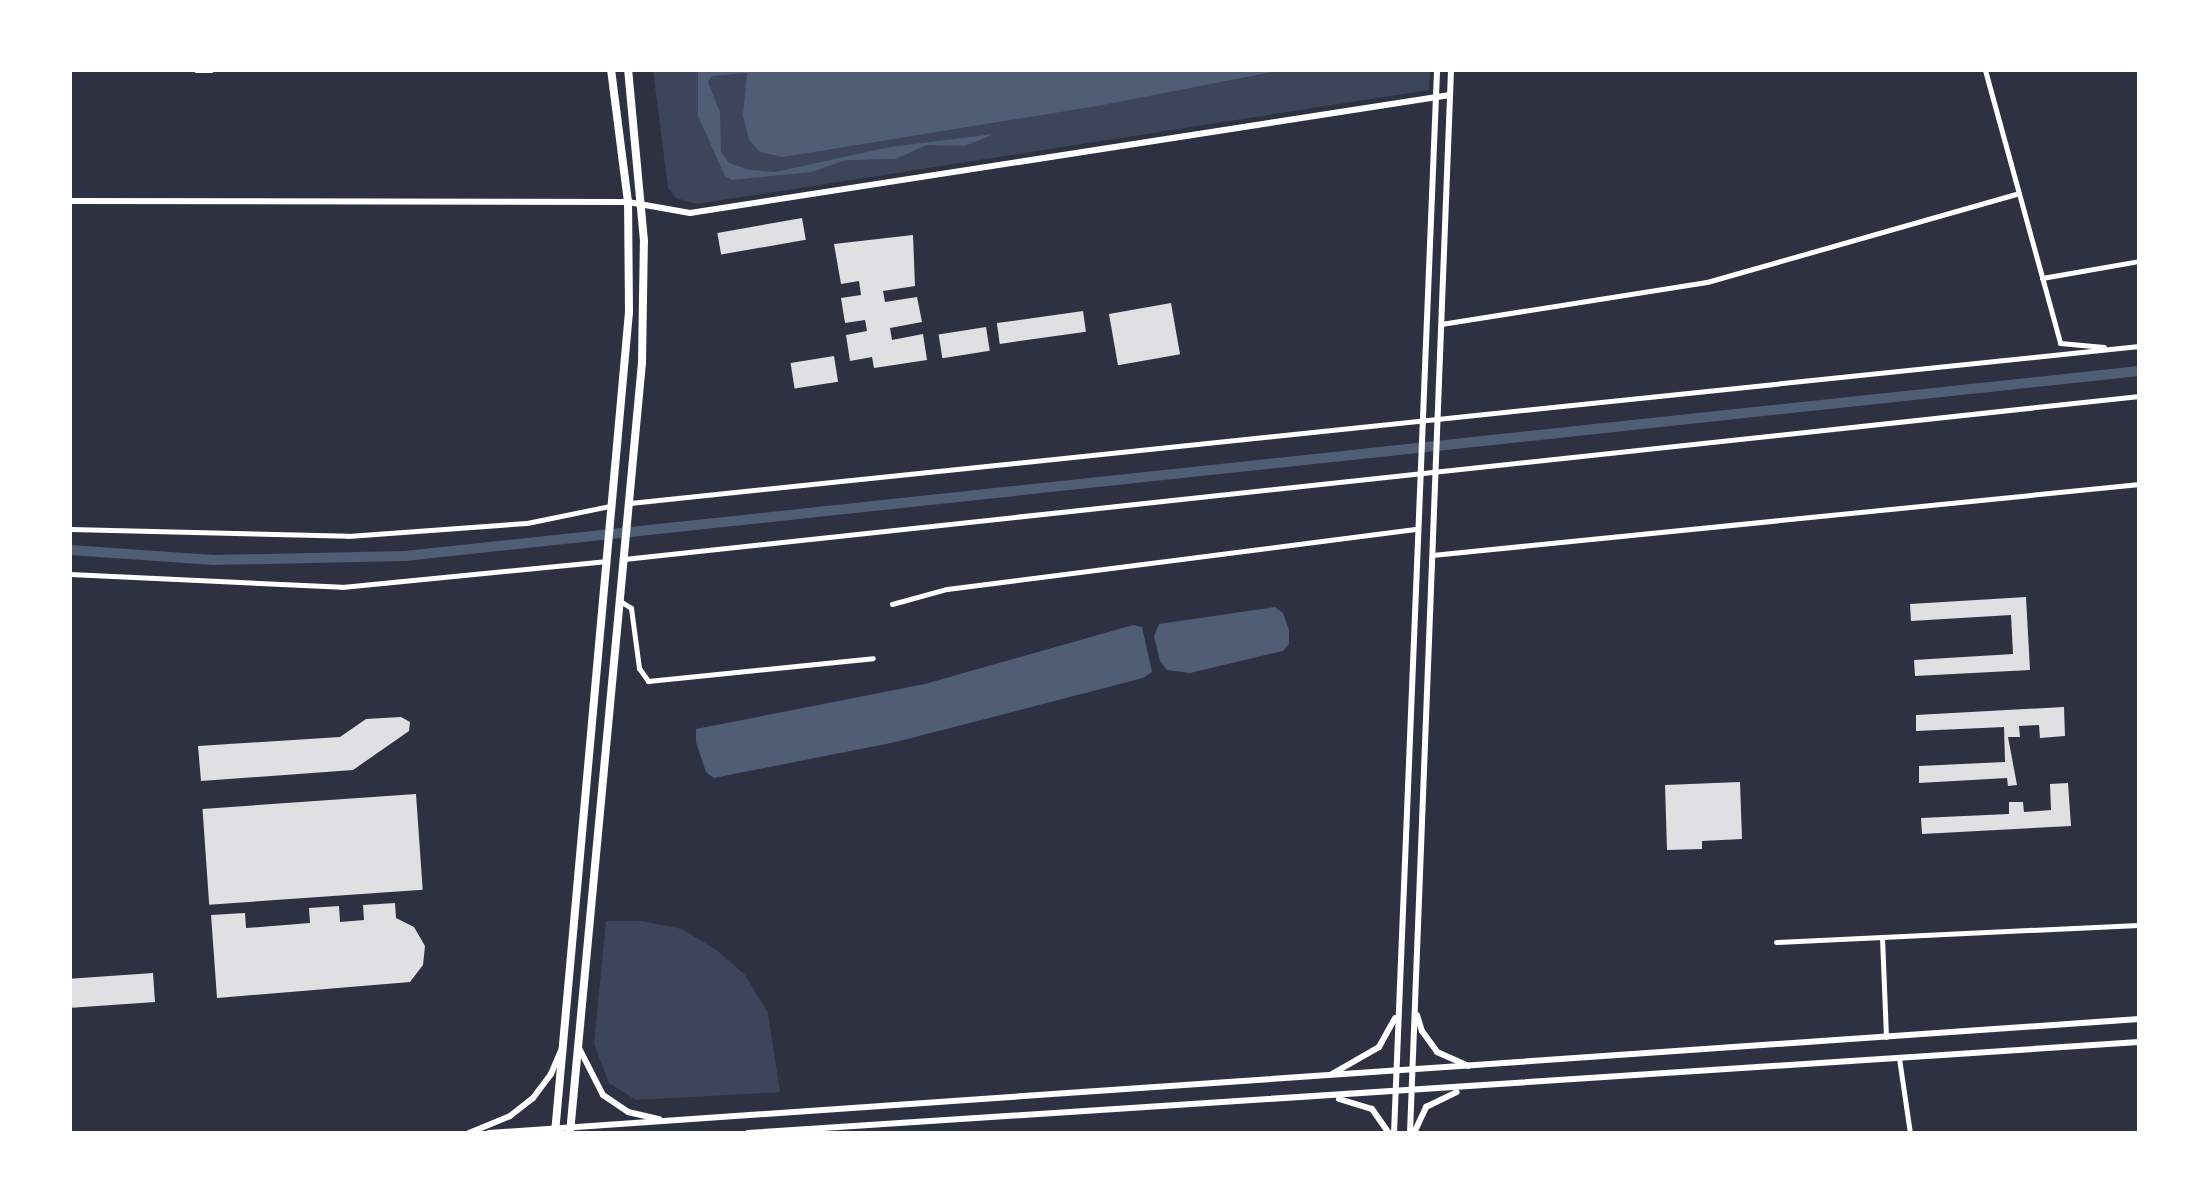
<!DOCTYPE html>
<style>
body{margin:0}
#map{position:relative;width:2209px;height:1203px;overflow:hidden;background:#2d3142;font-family:Inter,sans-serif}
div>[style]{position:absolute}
.green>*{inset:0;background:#3c4559}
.water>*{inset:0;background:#4f5d75}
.canal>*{height:10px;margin:-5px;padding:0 5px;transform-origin:5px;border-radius:5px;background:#4f5d75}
.building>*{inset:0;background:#e0e0e3;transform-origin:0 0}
.minor>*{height:5px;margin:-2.5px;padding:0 2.5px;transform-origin:2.5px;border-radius:2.5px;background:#fff}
.tertiary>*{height:6px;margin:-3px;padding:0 3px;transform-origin:3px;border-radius:3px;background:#fff}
.secondary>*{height:6px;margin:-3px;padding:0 3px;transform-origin:3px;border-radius:3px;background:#fff}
.primary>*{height:8px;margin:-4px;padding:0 4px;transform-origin:4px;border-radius:4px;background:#fff}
span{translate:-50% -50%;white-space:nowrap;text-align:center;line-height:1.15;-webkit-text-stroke:8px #fff;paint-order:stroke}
.frame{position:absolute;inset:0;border:72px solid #fff;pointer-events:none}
</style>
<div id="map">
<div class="green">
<div style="clip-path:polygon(653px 70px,1430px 70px,1429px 90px,697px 204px,676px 198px,668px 188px)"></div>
<div style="clip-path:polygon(606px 921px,642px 921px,682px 929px,718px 951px,745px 975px,768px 1013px,780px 1092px,636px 1100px,609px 1083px,594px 1044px)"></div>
</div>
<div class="water">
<div style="clip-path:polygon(698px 70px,1282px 70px,1103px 105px,783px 157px,760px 152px,749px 140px,743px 116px,747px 73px,712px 76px,708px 82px,720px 112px,721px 152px,729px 163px,750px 170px,775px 172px,890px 147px,994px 134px,965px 146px,927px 145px,895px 159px,846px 160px,812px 172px,732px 180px,725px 176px,698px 116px)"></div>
<div style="clip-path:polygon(1275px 607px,1283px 613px,1289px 630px,1289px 644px,1283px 651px,1190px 673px,1167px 670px,1160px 661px,1154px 636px,1159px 624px)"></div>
<div style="clip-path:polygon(1133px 625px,1142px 627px,1152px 672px,1143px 678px,896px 742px,714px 778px,706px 772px,696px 742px,696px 729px,925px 684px)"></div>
</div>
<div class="canal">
<div style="left:70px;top:550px;width:144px;rotate:4deg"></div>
<div style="left:214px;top:560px;width:191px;rotate:-1.2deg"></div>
<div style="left:405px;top:556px;width:1744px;rotate:-6.09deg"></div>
</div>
<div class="building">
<div style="left:802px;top:218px;width:22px;height:86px;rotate:80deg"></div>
<div style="clip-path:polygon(913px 235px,915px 286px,883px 291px,885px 302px,917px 297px,922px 322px,890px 328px,892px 340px,923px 334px,927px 360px,874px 368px,872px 357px,850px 361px,846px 335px,867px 331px,865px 320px,845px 323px,841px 298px,861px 295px,859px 281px,841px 284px,834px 244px)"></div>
<div style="left:1171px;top:303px;width:52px;height:63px;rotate:80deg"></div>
<div style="left:1083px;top:311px;width:21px;height:87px;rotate:82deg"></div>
<div style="left:986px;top:327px;width:24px;height:48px;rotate:81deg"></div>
<div style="left:834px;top:356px;width:26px;height:44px;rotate:81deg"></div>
<div style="clip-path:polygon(2026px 597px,2030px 670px,1915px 676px,1914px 660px,2013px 654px,2011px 615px,1911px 621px,1910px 604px)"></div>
<div style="clip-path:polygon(2064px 707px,2065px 736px,2040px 738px,2039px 725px,2019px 726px,2020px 737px,2008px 737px,2017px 785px,2008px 786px,2007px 778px,1919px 783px,1919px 766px,2005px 762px,2004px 727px,1916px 731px,1916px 715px)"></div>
<div style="clip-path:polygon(401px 717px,410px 722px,409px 731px,353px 770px,201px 781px,198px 746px,340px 737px,366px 719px)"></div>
<div style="clip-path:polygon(1740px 782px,1742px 839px,1702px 841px,1702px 849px,1667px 850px,1665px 785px)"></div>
<div style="clip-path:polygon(2068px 783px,2071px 826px,1922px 834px,1921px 818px,2009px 814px,2009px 802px,2023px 802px,2024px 812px,2051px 810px,2050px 784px)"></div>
<div style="left:416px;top:794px;width:96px;height:214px;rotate:86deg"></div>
<div style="clip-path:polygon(395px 903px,396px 918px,414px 927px,425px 946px,423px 965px,410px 982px,217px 998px,211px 915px,245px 913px,246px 928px,310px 923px,309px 908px,339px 906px,340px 922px,364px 920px,363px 905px)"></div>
<div style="left:153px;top:973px;width:29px;height:83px;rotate:86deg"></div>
</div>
<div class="minor">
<div style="left:196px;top:70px;width:15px"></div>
<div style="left:1985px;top:70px;width:283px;rotate:74.6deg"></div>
<div style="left:2060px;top:343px;width:44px;rotate:5.2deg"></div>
<div style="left:2042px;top:278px;width:98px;rotate:-9.9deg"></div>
<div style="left:1441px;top:324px;width:269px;rotate:-9deg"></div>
<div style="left:1707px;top:282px;width:324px;rotate:-15.9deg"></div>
<div style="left:630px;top:503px;width:1517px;rotate:-5.94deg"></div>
<div style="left:70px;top:529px;width:278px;rotate:1.4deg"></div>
<div style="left:348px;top:536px;width:179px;rotate:-4.2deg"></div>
<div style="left:527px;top:523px;width:85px;rotate:-11.6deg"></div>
<div style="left:1432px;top:555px;width:711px;rotate:-5.73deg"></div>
<div style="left:624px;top:559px;width:1524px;rotate:-6.14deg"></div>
<div style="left:70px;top:574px;width:272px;rotate:2.7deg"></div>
<div style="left:342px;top:587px;width:264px;rotate:-5.6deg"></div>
<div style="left:620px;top:601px;width:13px;rotate:32deg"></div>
<div style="left:631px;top:608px;width:61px;rotate:82.4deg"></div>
<div style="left:639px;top:668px;width:16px;rotate:55deg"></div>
<div style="left:648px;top:681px;width:226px;rotate:-5.8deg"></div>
<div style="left:892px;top:604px;width:57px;rotate:-15.3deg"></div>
<div style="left:947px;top:589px;width:474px;rotate:-7.3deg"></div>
<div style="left:1882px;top:937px;width:100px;rotate:87.7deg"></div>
<div style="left:1776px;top:942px;width:363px;rotate:-2.7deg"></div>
<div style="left:1899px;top:1058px;width:76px;rotate:81.7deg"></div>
</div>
<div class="tertiary">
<div style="left:70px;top:201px;width:558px;rotate:0.1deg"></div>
<div style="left:628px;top:202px;width:63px;rotate:10.1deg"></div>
<div style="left:690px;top:213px;width:769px;rotate:-8.83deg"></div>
</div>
<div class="secondary">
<div style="left:1417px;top:1015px;width:17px;rotate:73deg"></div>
<div style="left:1422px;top:1031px;width:26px;rotate:54deg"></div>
<div style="left:1437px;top:1052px;width:34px;rotate:24deg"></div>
<div style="left:578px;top:1046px;width:55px;rotate:63deg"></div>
<div style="left:603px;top:1095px;width:30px;rotate:34deg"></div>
<div style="left:628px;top:1112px;width:32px;rotate:13deg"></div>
<div style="left:1332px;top:1074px;width:54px;rotate:-29.9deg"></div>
<div style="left:1379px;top:1047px;width:33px;rotate:-61deg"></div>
<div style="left:1339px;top:1099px;width:34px;rotate:17deg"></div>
<div style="left:1372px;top:1109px;width:29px;rotate:55deg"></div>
<div style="left:469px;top:1133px;width:44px;rotate:-22.5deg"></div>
<div style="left:510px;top:1116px;width:29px;rotate:-38deg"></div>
<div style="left:533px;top:1098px;width:30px;rotate:-53deg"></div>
<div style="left:551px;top:1074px;width:26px;rotate:-67deg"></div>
<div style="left:489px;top:1133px;width:1654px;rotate:-3.95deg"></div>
<div style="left:748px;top:1133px;width:1394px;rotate:-3.74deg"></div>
<div style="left:1394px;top:1133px;width:1064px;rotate:-87.68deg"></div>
<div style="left:1410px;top:1133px;width:1064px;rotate:-87.79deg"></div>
<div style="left:1414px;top:1133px;width:29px;rotate:-65deg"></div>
<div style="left:1426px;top:1107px;width:34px;rotate:-26deg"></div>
</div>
<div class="primary">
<div style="left:555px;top:1133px;width:824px;rotate:-84.85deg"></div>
<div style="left:629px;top:312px;width:110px;rotate:-90.5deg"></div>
<div style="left:628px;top:202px;width:133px;rotate:-97.3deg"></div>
<div style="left:570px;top:1133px;width:774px;rotate:-84.66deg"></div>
<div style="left:642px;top:362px;width:121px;rotate:-89.1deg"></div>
<div style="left:644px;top:241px;width:172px;rotate:-95.3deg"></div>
</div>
<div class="frame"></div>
</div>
